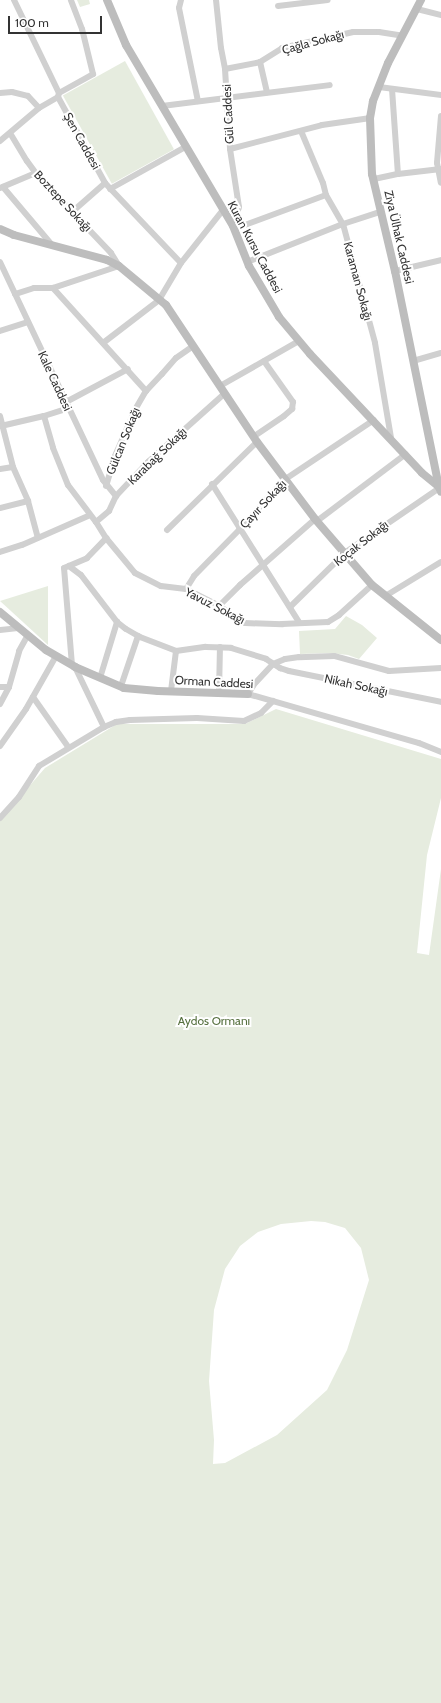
<!DOCTYPE html>
<meta charset="utf-8">
<style>
body{margin:0}
#map{position:relative;width:441px;height:1703px;overflow:hidden;background:#fff;font-family:Cabin,sans-serif}
div>[style]{position:absolute}
.green>*{inset:0;background:#e6ecdf;transform-origin:0 0}
.street>*{height:6px;margin:-3px;padding:0 3px;transform-origin:3px;border-radius:3px;background:#d0d0d0}
.secondary>*{height:8px;margin:-4px;padding:0 4px;transform-origin:4px;border-radius:4px;background:#bdbdbd}
span{translate:-50% -50%;white-space:nowrap;text-align:center;line-height:1.15;-webkit-text-stroke:4px #fff;paint-order:stroke}
.street-label{font-size:12px;color:#333}
.park-label{font-size:12px;color:#56703f}
.scale{position:absolute;left:8px;top:16px;width:94px;height:18px;box-sizing:border-box;border:2px solid #333;border-top:0;padding-left:5px;font-size:12px;line-height:14px;white-space:nowrap;color:#333;-webkit-text-stroke:3px #fff;paint-order:stroke}
</style>
<div id="map">
<div class="green">
<div style="clip-path:polygon(77px 0,89px 0,90px 4px,80px 7px)"></div>
<div style="left:125px;top:61px;width:101px;height:71px;rotate:61deg"></div>
<div style="clip-path:polygon(48px 586px,48px 645px,0 601px)"></div>
<div style="clip-path:polygon(346px 616px,362px 625px,377px 638px,359px 659px,348px 655px,330px 653px,300px 654px,299px 631px,335px 629px)"></div>
<div style="clip-path:polygon(evenodd,276px 709px,441px 759px,441px 798px,427px 855px,417px 953px,429px 955px,441px 869px,441px 1703px,0 1703px,0 820px,45px 768px,117px 724px,245px 724px,276px 709px,311px 1221px,325px 1222px,345px 1228px,361px 1248px,369px 1280px,347px 1350px,327px 1390px,277px 1435px,225px 1463px,213px 1464px,214px 1440px,209px 1381px,214px 1310px,225px 1269px,240px 1246px,258px 1232px,281px 1224px,311px 1221px)"></div>
</div>
<div class="street">
<div style="left:14px;top:0;width:103px;rotate:64.2deg"></div>
<div style="left:59px;top:93px;width:4px;rotate:104deg"></div>
<div style="left:58px;top:97px;width:98px;rotate:61.3deg"></div>
<div style="left:105px;top:183px;width:110px;rotate:46.5deg"></div>
<div style="left:181px;top:0;width:8px;rotate:104deg"></div>
<div style="left:179px;top:8px;width:95px;rotate:78.5deg"></div>
<div style="left:216px;top:0;width:48px;rotate:84.1deg"></div>
<div style="left:221px;top:48px;width:21px;rotate:79deg"></div>
<div style="left:225px;top:69px;width:80px;rotate:86.4deg"></div>
<div style="left:230px;top:149px;width:59px;rotate:81.2deg"></div>
<div style="left:239px;top:207px;width:20px;rotate:108deg"></div>
<div style="left:278px;top:6px;width:50px;rotate:-6.8deg"></div>
<div style="left:417px;top:9px;width:25px;rotate:14deg"></div>
<div style="left:260px;top:62px;width:31px;rotate:77deg"></div>
<div style="left:225px;top:69px;width:36px;rotate:-11deg"></div>
<div style="left:260px;top:62px;width:26px;rotate:-32deg"></div>
<div style="left:282px;top:48px;width:73px;rotate:-12.7deg"></div>
<div style="left:353px;top:32px;width:26px"></div>
<div style="left:379px;top:32px;width:24px;rotate:9deg"></div>
<div style="left:379px;top:87px;width:63px;rotate:7.4deg"></div>
<div style="left:392px;top:89px;width:85px;rotate:86deg"></div>
<div style="left:0;top:93px;width:12px;rotate:-5deg"></div>
<div style="left:12px;top:92px;width:16px;rotate:14deg"></div>
<div style="left:28px;top:96px;width:16px;rotate:47deg"></div>
<div style="left:59px;top:93px;width:39px;rotate:-29deg"></div>
<div style="left:93px;top:74px;width:46px;rotate:-103.7deg"></div>
<div style="left:82px;top:29px;width:31px;rotate:-111deg"></div>
<div style="left:162px;top:106px;width:169px;rotate:-7.1deg"></div>
<div style="left:441px;top:116px;width:47px;rotate:94.9deg"></div>
<div style="left:437px;top:163px;width:20px;rotate:79deg"></div>
<div style="left:301px;top:131px;width:56px;rotate:67.1deg"></div>
<div style="left:323px;top:183px;width:12px;rotate:76deg"></div>
<div style="left:326px;top:195px;width:34px;rotate:60deg"></div>
<div style="left:343px;top:224px;width:123px;rotate:74.9deg"></div>
<div style="left:375px;top:343px;width:96px;rotate:80.4deg"></div>
<div style="left:10px;top:133px;width:33px;rotate:59deg"></div>
<div style="left:27px;top:161px;width:19px;rotate:54deg"></div>
<div style="left:38px;top:176px;width:106px;rotate:46.5deg"></div>
<div style="left:111px;top:253px;width:15px;rotate:58deg"></div>
<div style="left:119px;top:266px;width:70px;rotate:161.6deg"></div>
<div style="left:53px;top:288px;width:19px;rotate:180deg"></div>
<div style="left:34px;top:288px;width:20px;rotate:162deg"></div>
<div style="left:0;top:141px;width:51px;rotate:-40.2deg"></div>
<div style="left:39px;top:108px;width:22px;rotate:-30deg"></div>
<div style="left:230px;top:149px;width:95px;rotate:-14.6deg"></div>
<div style="left:322px;top:125px;width:49px;rotate:-8.3deg"></div>
<div style="left:374px;top:179px;width:25px;rotate:-12deg"></div>
<div style="left:398px;top:174px;width:43px;rotate:-6.6deg"></div>
<div style="left:3px;top:187px;width:76px;rotate:49.8deg"></div>
<div style="left:0;top:188px;width:38px;rotate:-23deg"></div>
<div style="left:110px;top:189px;width:86px;rotate:-29.2deg"></div>
<div style="left:72px;top:212px;width:44px;rotate:-41.3deg"></div>
<div style="left:234px;top:229px;width:98px;rotate:-20.3deg"></div>
<div style="left:0;top:262px;width:241px;rotate:64.7deg"></div>
<div style="left:103px;top:480px;width:21px;rotate:51deg"></div>
<div style="left:247px;top:262px;width:103px;rotate:-21.6deg"></div>
<div style="left:343px;top:224px;width:39px;rotate:-18deg"></div>
<div style="left:395px;top:271px;width:47px;rotate:-13.4deg"></div>
<div style="left:53px;top:288px;width:139px;rotate:47.9deg"></div>
<div style="left:0;top:331px;width:29px;rotate:-18deg"></div>
<div style="left:103px;top:343px;width:71px;rotate:-37.5deg"></div>
<div style="left:159px;top:300px;width:43px;rotate:-59.3deg"></div>
<div style="left:181px;top:263px;width:68px;rotate:-51.6deg"></div>
<div style="left:413px;top:361px;width:29px;rotate:-16deg"></div>
<div style="left:220px;top:386px;width:91px;rotate:-29.7deg"></div>
<div style="left:66px;top:402px;width:70px;rotate:-28deg"></div>
<div style="left:0;top:416px;width:53px;rotate:75.7deg"></div>
<div style="left:13px;top:467px;width:37px;rotate:66deg"></div>
<div style="left:28px;top:501px;width:38px;rotate:75deg"></div>
<div style="left:44px;top:416px;width:33px;rotate:74deg"></div>
<div style="left:53px;top:448px;width:40px;rotate:68deg"></div>
<div style="left:68px;top:485px;width:46px;rotate:52.9deg"></div>
<div style="left:96px;top:522px;width:19px;rotate:58deg"></div>
<div style="left:106px;top:538px;width:45px;rotate:50.4deg"></div>
<div style="left:135px;top:573px;width:29px;rotate:27deg"></div>
<div style="left:161px;top:586px;width:25px;rotate:7deg"></div>
<div style="left:186px;top:589px;width:37px;rotate:27deg"></div>
<div style="left:219px;top:606px;width:31px;rotate:33deg"></div>
<div style="left:245px;top:623px;width:37px;rotate:2deg"></div>
<div style="left:282px;top:624px;width:46px;rotate:-2.5deg"></div>
<div style="left:328px;top:622px;width:13px;rotate:-32deg"></div>
<div style="left:339px;top:615px;width:45px;rotate:-42.3deg"></div>
<div style="left:1px;top:426px;width:44px;rotate:-13.1deg"></div>
<div style="left:44px;top:416px;width:25px;rotate:-18deg"></div>
<div style="left:253px;top:437px;width:37px;rotate:-34deg"></div>
<div style="left:284px;top:416px;width:11px;rotate:-41deg"></div>
<div style="left:292px;top:409px;width:7px;rotate:-82deg"></div>
<div style="left:293px;top:402px;width:50px;rotate:-125.3deg"></div>
<div style="left:0;top:469px;width:13px;rotate:-9deg"></div>
<div style="left:212px;top:484px;width:163px;rotate:57.8deg"></div>
<div style="left:106px;top:486px;width:31px;rotate:-73deg"></div>
<div style="left:115px;top:456px;width:52px;rotate:-66.4deg"></div>
<div style="left:136px;top:408px;width:20px;rotate:-60deg"></div>
<div style="left:146px;top:391px;width:23px;rotate:-47deg"></div>
<div style="left:162px;top:374px;width:21px;rotate:-49deg"></div>
<div style="left:176px;top:358px;width:21px;rotate:-35deg"></div>
<div style="left:0;top:508px;width:29px;rotate:-14deg"></div>
<div style="left:317px;top:521px;width:111px;rotate:-37deg"></div>
<div style="left:96px;top:522px;width:17px;rotate:-40deg"></div>
<div style="left:109px;top:511px;width:17px;rotate:-65deg"></div>
<div style="left:116px;top:496px;width:47px;rotate:-46.7deg"></div>
<div style="left:148px;top:462px;width:102px;rotate:-41.8deg"></div>
<div style="left:167px;top:530px;width:126px;rotate:-44.4deg"></div>
<div style="left:0;top:552px;width:23px;rotate:-18deg"></div>
<div style="left:22px;top:545px;width:74px;rotate:-23.8deg"></div>
<div style="left:69px;top:566px;width:15px;rotate:37deg"></div>
<div style="left:81px;top:575px;width:59px;rotate:52.5deg"></div>
<div style="left:117px;top:622px;width:11px;rotate:38deg"></div>
<div style="left:126px;top:629px;width:16px;rotate:30deg"></div>
<div style="left:140px;top:637px;width:39px;rotate:21deg"></div>
<div style="left:176px;top:651px;width:30px;rotate:-8deg"></div>
<div style="left:206px;top:647px;width:25px;rotate:2deg"></div>
<div style="left:231px;top:648px;width:37px;rotate:17deg"></div>
<div style="left:266px;top:659px;width:17px;rotate:33deg"></div>
<div style="left:280px;top:668px;width:9px;rotate:18deg"></div>
<div style="left:289px;top:671px;width:155px;rotate:11.5deg"></div>
<div style="left:186px;top:589px;width:15px;rotate:-58deg"></div>
<div style="left:194px;top:576px;width:64px;rotate:-45.6deg"></div>
<div style="left:239px;top:530px;width:67px;rotate:-48deg"></div>
<div style="left:284px;top:480px;width:108px;rotate:-33.7deg"></div>
<div style="left:387px;top:595px;width:63px;rotate:-31.4deg"></div>
<div style="left:219px;top:606px;width:30px;rotate:-45deg"></div>
<div style="left:240px;top:585px;width:100px;rotate:-41.3deg"></div>
<div style="left:290px;top:607px;width:78px;rotate:-44.5deg"></div>
<div style="left:346px;top:552px;width:115px;rotate:-34.4deg"></div>
<div style="left:0;top:630px;width:18px;rotate:-6deg"></div>
<div style="left:72px;top:665px;width:97px;rotate:-94.7deg"></div>
<div style="left:64px;top:568px;width:25px;rotate:-23deg"></div>
<div style="left:87px;top:558px;width:28px;rotate:-46deg"></div>
<div style="left:75px;top:667px;width:67px;rotate:64.2deg"></div>
<div style="left:441px;top:668px;width:52px;rotate:176.7deg"></div>
<div style="left:389px;top:671px;width:57px;rotate:-164.7deg"></div>
<div style="left:334px;top:656px;width:35px;rotate:178deg"></div>
<div style="left:299px;top:657px;width:14px;rotate:172deg"></div>
<div style="left:285px;top:659px;width:13px;rotate:157deg"></div>
<div style="left:273px;top:664px;width:26px;rotate:133deg"></div>
<div style="left:255px;top:683px;width:13px;rotate:122deg"></div>
<div style="left:248px;top:694px;width:178px;rotate:16deg"></div>
<div style="left:419px;top:743px;width:24px;rotate:22deg"></div>
<div style="left:100px;top:678px;width:59px;rotate:-73.1deg"></div>
<div style="left:121px;top:686px;width:53px;rotate:-71.2deg"></div>
<div style="left:0;top:687px;width:9px"></div>
<div style="left:171px;top:691px;width:40px;rotate:-82.9deg"></div>
<div style="left:219px;top:693px;width:46px;rotate:-88.8deg"></div>
<div style="left:33px;top:697px;width:62px;rotate:54.8deg"></div>
<div style="left:0;top:704px;width:19px;rotate:-62deg"></div>
<div style="left:9px;top:687px;width:37px;rotate:-74deg"></div>
<div style="left:19px;top:651px;width:18px;rotate:-61deg"></div>
<div style="left:0;top:746px;width:45px;rotate:-54.9deg"></div>
<div style="left:26px;top:709px;width:61px;rotate:-60.5deg"></div>
<div style="left:0;top:818px;width:28px;rotate:-48deg"></div>
<div style="left:19px;top:797px;width:37px;rotate:-57deg"></div>
<div style="left:39px;top:766px;width:76px;rotate:-31deg"></div>
<div style="left:104px;top:727px;width:13px;rotate:-23deg"></div>
<div style="left:116px;top:722px;width:14px;rotate:-8deg"></div>
<div style="left:130px;top:720px;width:67px;rotate:-1.7deg"></div>
<div style="left:197px;top:718px;width:47px;rotate:3.7deg"></div>
<div style="left:244px;top:721px;width:19px;rotate:-25deg"></div>
<div style="left:261px;top:713px;width:17px;rotate:-45deg"></div>
</div>
<div class="secondary">
<div style="left:107px;top:0;width:49px;rotate:67.1deg"></div>
<div style="left:126px;top:45px;width:210px;rotate:59.4deg"></div>
<div style="left:233px;top:226px;width:43px;rotate:68.2deg"></div>
<div style="left:249px;top:266px;width:59px;rotate:59.5deg"></div>
<div style="left:279px;top:317px;width:48px;rotate:50deg"></div>
<div style="left:310px;top:354px;width:163px;rotate:46.7deg"></div>
<div style="left:422px;top:473px;width:22px;rotate:39deg"></div>
<div style="left:439px;top:487px;width:5px;rotate:68deg"></div>
<div style="left:421px;top:0;width:71px;rotate:117.6deg"></div>
<div style="left:388px;top:63px;width:41px;rotate:111.5deg"></div>
<div style="left:373px;top:101px;width:17px;rotate:100deg"></div>
<div style="left:370px;top:118px;width:56px;rotate:88deg"></div>
<div style="left:372px;top:174px;width:100px;rotate:76.7deg"></div>
<div style="left:395px;top:271px;width:220px;rotate:78.5deg"></div>
<div style="left:0;top:229px;width:15px;rotate:23deg"></div>
<div style="left:14px;top:235px;width:96px;rotate:15deg"></div>
<div style="left:107px;top:260px;width:13px;rotate:27deg"></div>
<div style="left:119px;top:266px;width:61px;rotate:39.7deg"></div>
<div style="left:166px;top:305px;width:164px;rotate:56.4deg"></div>
<div style="left:257px;top:442px;width:96px;rotate:53deg"></div>
<div style="left:315px;top:519px;width:87px;rotate:49.2deg"></div>
<div style="left:372px;top:585px;width:88px;rotate:38.6deg"></div>
<div style="left:0;top:612px;width:60px;rotate:39.6deg"></div>
<div style="left:46px;top:650px;width:34px;rotate:30deg"></div>
<div style="left:75px;top:667px;width:53px;rotate:23.2deg"></div>
<div style="left:124px;top:688px;width:34px;rotate:5deg"></div>
<div style="left:158px;top:691px;width:90px;rotate:1.9deg"></div>
</div>
<div class="street-label">
<span style="left:313px;top:42px;rotate:-15deg">Çağla Sokağı</span>
<span style="left:228px;top:114px;rotate:-93deg">Gül Caddesi</span>
<span style="left:82px;top:141px;rotate:61deg">Şen Caddesi</span>
<span style="left:63px;top:201px;rotate:47deg">Boztepe Sokağı</span>
<span style="left:399px;top:237px;rotate:77deg">Ziya Ülhak Caddesi</span>
<span style="left:255px;top:247px;rotate:62deg">Kuran Kursu Caddesi</span>
<span style="left:358px;top:281px;rotate:75deg">Karaman Sokağı</span>
<span style="left:55px;top:381px;rotate:65deg">Kale Caddesi</span>
<span style="left:123px;top:441px;rotate:-68deg">Gülcan Sokağı</span>
<span style="left:157px;top:456px;rotate:-44deg">Karabağ Sokağı</span>
<span style="left:263px;top:504px;rotate:-47deg">Çayır Sokağı</span>
<span style="left:361px;top:543px;rotate:-38deg">Koçak Sokağı</span>
<span style="left:215px;top:606px;rotate:27deg">Yavuz Sokağı</span>
<span style="left:214px;top:682px;rotate:3deg">Orman Caddesi</span>
<span style="left:356px;top:685px;rotate:12deg">Nikah Sokağı</span>
</div>
<div class="park-label">
<span style="left:214px;top:1021px">Aydos Ormanı</span>
</div>
<div class="scale">100 m</div>
</div>
